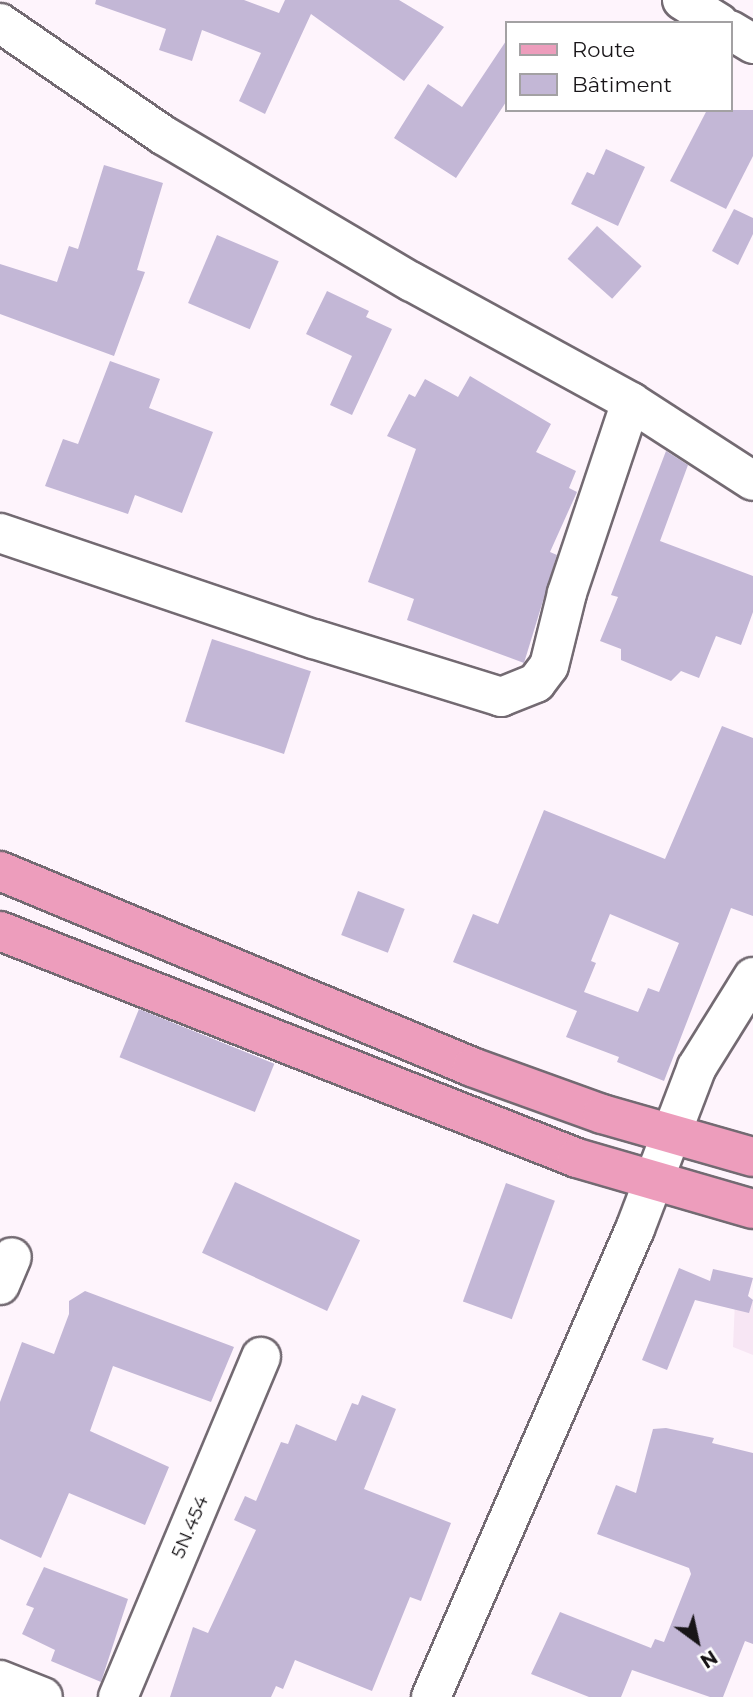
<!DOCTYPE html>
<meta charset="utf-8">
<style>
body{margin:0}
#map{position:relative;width:753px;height:1697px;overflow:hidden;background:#fef4fc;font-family:Montserrat,sans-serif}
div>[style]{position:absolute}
.built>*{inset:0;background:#f7e6f4}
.building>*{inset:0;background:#c3b7d6;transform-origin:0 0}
.roads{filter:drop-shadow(2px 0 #736a72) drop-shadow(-2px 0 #736a72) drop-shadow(0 2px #736a72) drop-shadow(0 -2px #736a72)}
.minor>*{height:38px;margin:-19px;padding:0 19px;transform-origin:19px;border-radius:19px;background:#fff}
.major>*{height:38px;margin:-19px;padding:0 19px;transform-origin:19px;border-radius:19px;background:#ed9dbc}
span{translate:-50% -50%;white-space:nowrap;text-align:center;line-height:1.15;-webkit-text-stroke:5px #fff;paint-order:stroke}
.street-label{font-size:19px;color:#181518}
.legend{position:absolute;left:505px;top:21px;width:228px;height:91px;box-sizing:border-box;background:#fff;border:2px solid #a3a1a3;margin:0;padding:9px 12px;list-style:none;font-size:21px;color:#181518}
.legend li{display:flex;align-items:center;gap:14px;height:35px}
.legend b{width:35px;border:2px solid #a3a1a3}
.north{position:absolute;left:662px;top:1606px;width:70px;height:70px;-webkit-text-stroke:5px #fff;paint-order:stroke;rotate:147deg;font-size:19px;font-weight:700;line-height:28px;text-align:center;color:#181518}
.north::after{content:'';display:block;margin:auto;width:24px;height:32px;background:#181518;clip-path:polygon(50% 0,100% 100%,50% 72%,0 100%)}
</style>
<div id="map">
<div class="built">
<div style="clip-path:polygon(735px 1301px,753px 1302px,753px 1355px,733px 1347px)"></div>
</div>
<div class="building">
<div style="clip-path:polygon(96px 0,244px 0,279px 13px,285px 0,399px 0,444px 27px,404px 81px,311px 14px,265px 114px,239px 101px,261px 53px,202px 30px,192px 61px,159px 50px,166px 29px,95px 4px)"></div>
<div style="clip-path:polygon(506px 41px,506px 102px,456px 178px,394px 138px,428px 84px,462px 107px)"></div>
<div style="clip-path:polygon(707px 110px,753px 110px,753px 156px,726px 209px,670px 181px)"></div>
<div style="clip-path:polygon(606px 149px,645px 167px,618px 226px,571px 204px,587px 172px,594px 175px)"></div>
<div style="clip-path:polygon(104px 165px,163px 183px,137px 270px,145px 272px,114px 356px,0 314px,0 264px,57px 282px,69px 246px,78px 249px)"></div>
<div style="clip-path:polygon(734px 209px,753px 218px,753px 234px,738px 265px,712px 251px)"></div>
<div style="left:597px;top:226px;width:60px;height:44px;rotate:42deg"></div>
<div style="left:217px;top:235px;width:67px;height:74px;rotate:23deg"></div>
<div style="clip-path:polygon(327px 291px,369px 311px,366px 317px,392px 329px,352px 415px,330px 405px,352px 356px,306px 334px)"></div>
<div style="clip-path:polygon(110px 361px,160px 379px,149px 408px,213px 432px,182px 513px,135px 495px,128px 514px,45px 486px,63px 439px,78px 444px)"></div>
<div style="clip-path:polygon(470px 376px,551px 424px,536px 452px,576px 471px,569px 488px,577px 492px,550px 552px,557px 555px,524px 663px,407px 620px,414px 599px,368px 582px,416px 449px,387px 436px,409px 394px,415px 397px,425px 379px,458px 397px)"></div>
<div style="clip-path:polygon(666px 451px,688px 465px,660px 541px,753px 576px,753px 612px,741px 645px,716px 636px,699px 678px,681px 671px,671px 681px,621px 660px,621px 649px,600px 641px,618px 597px,611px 595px)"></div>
<div style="left:212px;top:639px;width:104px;height:87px;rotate:18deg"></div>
<div style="clip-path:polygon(evenodd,722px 726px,753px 738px,753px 916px,731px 908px,664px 1081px,617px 1062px,619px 1057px,566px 1037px,577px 1011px,453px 962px,473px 914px,498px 924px,544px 810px,665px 859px,722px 726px,610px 914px,679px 943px,659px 992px,648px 988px,638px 1012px,584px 992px,596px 963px,591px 961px,610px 914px)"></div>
<div style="left:358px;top:891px;width:50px;height:47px;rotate:21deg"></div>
<div style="left:139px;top:1009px;width:146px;height:52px;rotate:22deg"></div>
<div style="left:235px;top:1182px;width:138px;height:78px;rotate:25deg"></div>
<div style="left:506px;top:1183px;width:52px;height:126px;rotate:20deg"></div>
<div style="clip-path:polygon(679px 1268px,710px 1281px,713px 1269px,753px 1278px,748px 1296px,753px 1300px,749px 1313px,695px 1300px,667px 1370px,642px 1360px)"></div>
<div style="clip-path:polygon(85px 1291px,234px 1347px,211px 1402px,113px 1366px,90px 1431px,169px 1467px,145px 1525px,69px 1493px,41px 1558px,0 1539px,0 1402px,22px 1342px,54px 1354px,69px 1314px,69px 1301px)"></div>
<div style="clip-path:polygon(362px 1395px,396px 1409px,364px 1489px,451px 1523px,421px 1601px,410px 1597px,372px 1691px,295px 1660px,283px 1689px,276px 1686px,271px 1697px,170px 1697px,193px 1627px,208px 1633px,256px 1530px,234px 1520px,245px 1496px,256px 1501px,281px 1442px,288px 1444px,296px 1424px,336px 1441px,352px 1403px,358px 1405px)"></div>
<div style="clip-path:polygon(666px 1428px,714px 1438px,712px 1443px,753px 1453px,753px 1644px,745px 1641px,723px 1697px,710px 1697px,632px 1670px,621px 1697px,589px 1697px,531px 1674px,560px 1612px,651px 1648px,655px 1639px,664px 1642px,691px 1574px,689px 1568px,597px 1534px,616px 1485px,636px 1493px,653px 1429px)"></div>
<div style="clip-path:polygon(44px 1567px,128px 1599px,101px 1682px,51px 1661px,55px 1650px,22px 1634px,34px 1608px,26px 1605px)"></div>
</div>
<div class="roads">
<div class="minor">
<div style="left:682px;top:0;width:44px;rotate:31.9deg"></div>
<div style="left:0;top:23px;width:198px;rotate:34.5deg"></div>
<div style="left:163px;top:135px;width:289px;rotate:30.6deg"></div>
<div style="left:412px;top:282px;width:250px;rotate:28.7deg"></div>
<div style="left:631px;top:402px;width:145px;rotate:32.9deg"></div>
<div style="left:730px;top:30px;width:27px;rotate:31deg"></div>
<div style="left:0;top:533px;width:331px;rotate:18.7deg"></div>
<div style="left:314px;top:639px;width:196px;rotate:17.2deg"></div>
<div style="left:501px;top:697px;width:38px;rotate:-22deg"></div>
<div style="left:536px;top:683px;width:21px;rotate:-53deg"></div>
<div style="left:549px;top:666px;width:75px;rotate:-76.1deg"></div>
<div style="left:567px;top:593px;width:201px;rotate:-71.5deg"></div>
<div style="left:0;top:1285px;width:30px;rotate:-67deg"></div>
<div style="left:0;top:1680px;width:46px;rotate:21.6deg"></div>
<div style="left:118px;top:1697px;width:369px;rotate:-67.2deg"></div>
<div style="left:431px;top:1697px;width:511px;rotate:-66.45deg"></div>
<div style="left:635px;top:1229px;width:173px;rotate:-69.1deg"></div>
<div style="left:697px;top:1067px;width:106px;rotate:-58.1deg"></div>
</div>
<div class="major">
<div style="left:0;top:871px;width:511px;rotate:22.55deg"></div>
<div style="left:472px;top:1067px;width:138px;rotate:19.9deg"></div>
<div style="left:602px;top:1114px;width:157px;rotate:15.9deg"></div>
<div style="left:0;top:931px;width:620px;rotate:21.48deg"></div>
<div style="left:577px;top:1158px;width:183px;rotate:16.2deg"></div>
</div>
</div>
<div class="street-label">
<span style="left:190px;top:1527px;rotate:-67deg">5N.454</span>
</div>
<ul class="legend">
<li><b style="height:9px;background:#ed9dbc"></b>Route</li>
<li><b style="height:19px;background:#c3b7d6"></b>Bâtiment</li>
</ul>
<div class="north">N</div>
</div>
